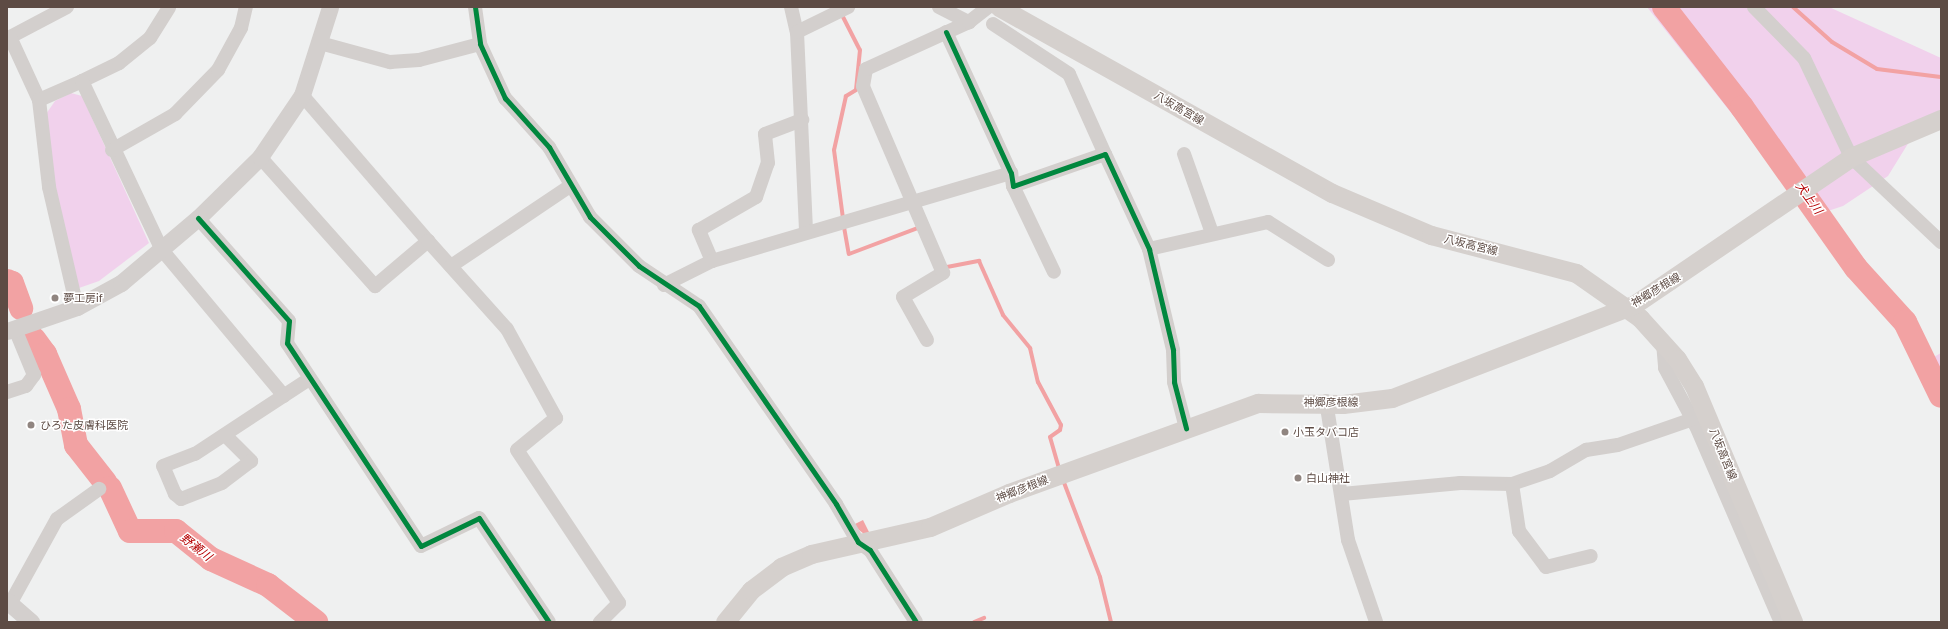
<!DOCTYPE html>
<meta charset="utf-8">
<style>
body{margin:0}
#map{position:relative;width:1948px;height:629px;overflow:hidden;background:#eff0f0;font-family:Lato,"Noto Sans JP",sans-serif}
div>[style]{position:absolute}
.green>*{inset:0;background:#f1d1ec}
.water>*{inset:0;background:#f2a2a3}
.stream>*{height:4px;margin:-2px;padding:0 2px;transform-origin:2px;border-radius:2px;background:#f2a2a3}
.river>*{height:24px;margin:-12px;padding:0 12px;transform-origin:12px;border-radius:12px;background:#f2a2a3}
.minor>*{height:14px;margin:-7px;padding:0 7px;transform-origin:7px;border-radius:7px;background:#d3cfcd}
.tertiary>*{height:17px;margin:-8.5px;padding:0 8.5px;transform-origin:8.5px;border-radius:8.5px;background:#d3cfcd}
.secondary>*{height:19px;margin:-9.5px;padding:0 9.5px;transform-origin:9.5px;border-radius:9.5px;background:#d5d0cd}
.cycleway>*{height:5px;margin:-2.5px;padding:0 2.5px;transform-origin:2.5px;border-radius:2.5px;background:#00873e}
.dots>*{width:11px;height:11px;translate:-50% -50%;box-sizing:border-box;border:2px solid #fff;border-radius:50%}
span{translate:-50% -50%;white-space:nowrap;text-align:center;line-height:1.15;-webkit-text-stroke:3px #fff;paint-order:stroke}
.street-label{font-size:11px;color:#5d4b44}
.poi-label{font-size:11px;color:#5d4b44}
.left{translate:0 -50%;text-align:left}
.water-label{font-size:12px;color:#b50002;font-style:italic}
.frame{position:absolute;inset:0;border:8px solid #5d4b44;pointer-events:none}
</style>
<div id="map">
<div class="green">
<div style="clip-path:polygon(1647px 7px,1829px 7px,1941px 58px,1941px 130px,1920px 131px,1909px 142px,1888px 176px,1843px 206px,1813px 216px)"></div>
<div style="clip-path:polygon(71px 93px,82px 96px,149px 243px,99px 281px,79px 288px,52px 178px,46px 114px,55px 101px)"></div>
<div style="clip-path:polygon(1941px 353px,1941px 375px,1928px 360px)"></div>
</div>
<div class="water">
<div style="clip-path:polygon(863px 520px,869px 532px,864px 534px,853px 525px)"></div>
</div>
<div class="stream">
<div style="left:1793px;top:7px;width:52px;rotate:41.9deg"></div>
<div style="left:1832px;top:42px;width:52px;rotate:31deg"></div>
<div style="left:1877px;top:69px;width:64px;rotate:7.1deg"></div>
<div style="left:842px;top:15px;width:39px;rotate:63deg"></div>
<div style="left:860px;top:50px;width:40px;rotate:95.7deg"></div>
<div style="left:856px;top:90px;width:12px;rotate:149deg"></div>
<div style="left:846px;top:96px;width:55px;rotate:102.5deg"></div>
<div style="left:834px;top:150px;width:69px;rotate:82.5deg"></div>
<div style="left:844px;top:227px;width:27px;rotate:80deg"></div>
<div style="left:849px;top:254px;width:76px;rotate:-20.8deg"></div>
<div style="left:947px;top:267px;width:33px;rotate:-11deg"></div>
<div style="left:979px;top:261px;width:59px;rotate:66deg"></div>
<div style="left:1003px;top:315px;width:43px;rotate:50.7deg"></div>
<div style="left:1030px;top:348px;width:35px;rotate:77deg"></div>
<div style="left:1038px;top:382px;width:49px;rotate:61.9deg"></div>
<div style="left:1061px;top:425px;width:5px;rotate:101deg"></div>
<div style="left:1060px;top:430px;width:12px;rotate:145deg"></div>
<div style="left:1050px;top:437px;width:32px;rotate:74deg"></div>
<div style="left:1063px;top:480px;width:104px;rotate:69.1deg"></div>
<div style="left:1100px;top:577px;width:46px;rotate:76.3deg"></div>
<div style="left:974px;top:622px;width:11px;rotate:-22deg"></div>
</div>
<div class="river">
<div style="left:1664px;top:7px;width:127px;rotate:52deg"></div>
<div style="left:1742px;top:107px;width:197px;rotate:54.7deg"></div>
<div style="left:1856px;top:268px;width:73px;rotate:47.8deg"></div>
<div style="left:1905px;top:322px;width:82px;rotate:64.1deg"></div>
<div style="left:7px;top:281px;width:5px;rotate:22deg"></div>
<div style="left:12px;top:283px;width:27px;rotate:70deg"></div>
<div style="left:34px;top:339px;width:19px;rotate:54deg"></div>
<div style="left:45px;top:354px;width:60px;rotate:66.4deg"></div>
<div style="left:69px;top:409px;width:37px;rotate:79deg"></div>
<div style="left:76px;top:445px;width:47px;rotate:51.9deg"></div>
<div style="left:110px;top:488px;width:47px;rotate:65.1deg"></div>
<div style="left:130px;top:531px;width:46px"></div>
<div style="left:176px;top:531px;width:45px;rotate:38.7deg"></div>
<div style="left:211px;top:559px;width:63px;rotate:24.5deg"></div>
<div style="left:268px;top:585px;width:61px;rotate:37.6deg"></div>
</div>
<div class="minor">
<div style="left:67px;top:7px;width:64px;rotate:152.2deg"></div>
<div style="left:10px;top:37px;width:69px;rotate:65.3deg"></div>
<div style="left:39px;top:100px;width:88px;rotate:83.4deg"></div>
<div style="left:49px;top:187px;width:123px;rotate:76.9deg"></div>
<div style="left:475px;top:7px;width:37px;rotate:82deg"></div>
<div style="left:480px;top:44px;width:60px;rotate:65.2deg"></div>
<div style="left:505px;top:98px;width:66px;rotate:48.1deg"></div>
<div style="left:549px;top:147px;width:81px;rotate:59.6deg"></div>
<div style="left:590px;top:217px;width:69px;rotate:45deg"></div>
<div style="left:639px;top:266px;width:72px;rotate:33.7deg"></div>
<div style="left:699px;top:306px;width:241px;rotate:55.3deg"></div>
<div style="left:836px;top:504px;width:44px;rotate:59.9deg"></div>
<div style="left:858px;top:542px;width:14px;rotate:34deg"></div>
<div style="left:870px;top:550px;width:85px;rotate:57.4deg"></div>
<div style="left:791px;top:7px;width:26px;rotate:77deg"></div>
<div style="left:797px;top:32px;width:200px;rotate:87.4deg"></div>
<div style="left:939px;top:7px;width:34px;rotate:27deg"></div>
<div style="left:1754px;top:7px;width:71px;rotate:45.6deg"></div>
<div style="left:1804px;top:58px;width:110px;rotate:64.6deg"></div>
<div style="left:1851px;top:157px;width:124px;rotate:43.4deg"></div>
<div style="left:993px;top:24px;width:91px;rotate:33.3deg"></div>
<div style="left:1069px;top:74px;width:88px;rotate:65.8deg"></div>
<div style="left:797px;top:32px;width:57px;rotate:-26.1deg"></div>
<div style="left:946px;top:32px;width:155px;rotate:65.3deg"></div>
<div style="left:1011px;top:173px;width:13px;rotate:81deg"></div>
<div style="left:1013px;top:186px;width:97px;rotate:-19.2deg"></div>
<div style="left:1105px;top:154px;width:105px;rotate:65.1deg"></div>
<div style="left:1149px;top:249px;width:104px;rotate:76.6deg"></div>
<div style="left:1173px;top:350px;width:32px;rotate:88deg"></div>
<div style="left:1174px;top:382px;width:48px;rotate:75.4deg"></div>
<div style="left:320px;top:43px;width:73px;rotate:15.2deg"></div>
<div style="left:390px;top:62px;width:29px;rotate:-4deg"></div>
<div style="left:419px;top:60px;width:63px;rotate:-14.7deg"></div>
<div style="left:82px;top:81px;width:41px;rotate:-25.9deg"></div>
<div style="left:119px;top:63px;width:40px;rotate:-39deg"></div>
<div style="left:150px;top:38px;width:36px;rotate:-58deg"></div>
<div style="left:39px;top:100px;width:47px;rotate:-23.8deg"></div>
<div style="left:82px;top:81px;width:187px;rotate:64.7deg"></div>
<div style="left:162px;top:250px;width:190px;rotate:50.1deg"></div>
<div style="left:112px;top:150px;width:73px;rotate:-29.7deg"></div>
<div style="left:175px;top:114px;width:62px;rotate:-45.7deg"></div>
<div style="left:218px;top:70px;width:48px;rotate:-61.3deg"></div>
<div style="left:241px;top:28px;width:22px;rotate:-77deg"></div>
<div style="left:1184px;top:154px;width:84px;rotate:70.5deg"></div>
<div style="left:260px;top:157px;width:173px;rotate:48.3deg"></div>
<div style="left:375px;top:286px;width:70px;rotate:-40.3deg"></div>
<div style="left:428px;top:241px;width:193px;rotate:-130.8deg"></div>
<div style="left:1013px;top:186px;width:95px;rotate:64.5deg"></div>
<div style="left:198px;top:218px;width:137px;rotate:48.5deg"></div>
<div style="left:289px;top:321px;width:22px;rotate:95deg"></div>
<div style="left:287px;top:343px;width:243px;rotate:56.6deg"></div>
<div style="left:421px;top:546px;width:64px;rotate:-25.8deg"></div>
<div style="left:479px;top:518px;width:125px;rotate:56.1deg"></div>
<div style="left:428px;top:241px;width:118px;rotate:48.1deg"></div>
<div style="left:507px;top:329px;width:102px;rotate:61.2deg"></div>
<div style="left:556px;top:418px;width:50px;rotate:140.6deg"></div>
<div style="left:517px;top:450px;width:184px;rotate:56.3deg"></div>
<div style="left:619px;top:603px;width:27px;rotate:135deg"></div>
<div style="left:1149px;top:249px;width:122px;rotate:-12.8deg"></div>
<div style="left:1268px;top:222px;width:71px;rotate:32.3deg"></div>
<div style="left:712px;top:261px;width:34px;rotate:-113deg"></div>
<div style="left:699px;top:230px;width:66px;rotate:-30.1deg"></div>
<div style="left:756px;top:197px;width:36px;rotate:-71deg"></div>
<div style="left:768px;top:163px;width:29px;rotate:-96deg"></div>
<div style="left:765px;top:134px;width:40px;rotate:-21deg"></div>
<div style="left:451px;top:266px;width:143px;rotate:-33.9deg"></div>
<div style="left:664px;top:285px;width:54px;rotate:-26.6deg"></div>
<div style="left:712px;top:261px;width:312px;rotate:-16.4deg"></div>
<div style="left:927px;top:340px;width:49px;rotate:-119.2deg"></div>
<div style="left:903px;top:297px;width:47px;rotate:-31deg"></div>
<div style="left:943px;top:273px;width:203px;rotate:-113.2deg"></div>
<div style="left:863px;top:86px;width:17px;rotate:-80deg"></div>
<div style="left:866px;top:69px;width:113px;rotate:-24.5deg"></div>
<div style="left:969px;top:22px;width:24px;rotate:-38deg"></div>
<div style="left:1663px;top:343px;width:25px;rotate:85deg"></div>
<div style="left:1665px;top:368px;width:66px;rotate:61.9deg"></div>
<div style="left:1696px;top:426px;width:214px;rotate:66.6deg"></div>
<div style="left:7px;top:392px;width:20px;rotate:-18deg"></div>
<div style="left:26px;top:386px;width:14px;rotate:-54deg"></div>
<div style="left:34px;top:375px;width:50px;rotate:-112.4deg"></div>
<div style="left:1326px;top:401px;width:141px;rotate:81deg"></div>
<div style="left:1348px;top:540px;width:87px;rotate:71.1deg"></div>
<div style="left:225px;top:435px;width:37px;rotate:45deg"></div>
<div style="left:251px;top:461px;width:36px;rotate:143deg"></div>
<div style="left:222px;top:483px;width:44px;rotate:158.7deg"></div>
<div style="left:181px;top:499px;width:8px;rotate:-140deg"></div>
<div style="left:175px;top:494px;width:30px;rotate:-113deg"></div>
<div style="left:163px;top:466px;width:34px;rotate:-21deg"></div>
<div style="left:195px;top:454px;width:136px;rotate:-33.3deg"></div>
<div style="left:1512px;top:484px;width:40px;rotate:-18.9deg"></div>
<div style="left:1550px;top:471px;width:42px;rotate:-30.3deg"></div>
<div style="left:1586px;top:450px;width:32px;rotate:-9deg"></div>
<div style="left:1618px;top:445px;width:79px;rotate:-19.1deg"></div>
<div style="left:1342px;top:494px;width:119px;rotate:-5.3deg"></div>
<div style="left:1460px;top:483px;width:52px;rotate:1.1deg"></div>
<div style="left:1512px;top:484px;width:48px;rotate:81.5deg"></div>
<div style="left:1519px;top:531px;width:45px;rotate:53.1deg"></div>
<div style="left:1546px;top:567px;width:46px;rotate:-13.7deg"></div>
<div style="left:10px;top:604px;width:97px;rotate:-61.1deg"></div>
<div style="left:57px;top:519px;width:52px;rotate:-35.5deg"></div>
</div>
<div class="tertiary">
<div style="left:7px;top:331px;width:74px;rotate:-18.9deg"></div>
<div style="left:77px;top:307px;width:50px;rotate:-28.6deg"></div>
<div style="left:121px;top:283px;width:101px;rotate:-40.2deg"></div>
<div style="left:198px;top:218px;width:87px;rotate:-44.5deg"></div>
<div style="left:260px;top:157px;width:75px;rotate:-55.9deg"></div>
<div style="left:302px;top:95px;width:92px;rotate:-72.3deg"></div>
<div style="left:7px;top:601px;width:32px;rotate:41deg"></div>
</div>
<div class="secondary">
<div style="left:999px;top:7px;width:381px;rotate:29.2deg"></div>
<div style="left:1332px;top:193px;width:108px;rotate:23deg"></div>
<div style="left:1431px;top:235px;width:150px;rotate:14.7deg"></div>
<div style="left:1576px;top:273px;width:78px;rotate:35.1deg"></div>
<div style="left:1640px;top:318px;width:55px;rotate:47.9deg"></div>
<div style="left:1677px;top:359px;width:32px;rotate:58deg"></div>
<div style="left:1694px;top:386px;width:256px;rotate:67.2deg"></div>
<div style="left:725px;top:622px;width:41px;rotate:-50.9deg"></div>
<div style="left:751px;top:590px;width:38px;rotate:-37deg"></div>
<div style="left:781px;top:567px;width:33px;rotate:-23deg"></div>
<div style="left:811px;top:554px;width:122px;rotate:-12.8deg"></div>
<div style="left:930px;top:527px;width:86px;rotate:-23.3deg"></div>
<div style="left:1009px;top:493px;width:265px;rotate:-19.9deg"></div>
<div style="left:1258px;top:403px;width:85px;rotate:0.7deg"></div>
<div style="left:1343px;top:404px;width:49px;rotate:-7deg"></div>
<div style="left:1392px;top:398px;width:261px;rotate:-21.1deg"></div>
<div style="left:1635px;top:304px;width:261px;rotate:-34.2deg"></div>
<div style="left:1851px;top:157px;width:98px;rotate:-22.9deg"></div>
</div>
<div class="cycleway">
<div style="left:475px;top:7px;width:37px;rotate:82deg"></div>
<div style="left:480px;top:44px;width:60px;rotate:65.2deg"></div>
<div style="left:505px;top:98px;width:66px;rotate:48.1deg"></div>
<div style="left:549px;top:147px;width:81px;rotate:59.6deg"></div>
<div style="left:590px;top:217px;width:69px;rotate:45deg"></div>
<div style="left:639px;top:266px;width:72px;rotate:33.7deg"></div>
<div style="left:699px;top:306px;width:241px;rotate:55.3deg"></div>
<div style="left:836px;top:504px;width:44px;rotate:59.9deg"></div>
<div style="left:858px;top:542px;width:14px;rotate:34deg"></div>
<div style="left:870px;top:550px;width:85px;rotate:57.4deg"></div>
<div style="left:946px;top:32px;width:155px;rotate:65.3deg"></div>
<div style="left:1011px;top:173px;width:13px;rotate:81deg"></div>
<div style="left:1013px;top:186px;width:97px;rotate:-19.2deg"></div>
<div style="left:1105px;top:154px;width:105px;rotate:65.1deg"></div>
<div style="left:1149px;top:249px;width:104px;rotate:76.6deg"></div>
<div style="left:1173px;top:350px;width:32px;rotate:88deg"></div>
<div style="left:1174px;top:382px;width:48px;rotate:75.4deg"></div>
<div style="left:198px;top:218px;width:137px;rotate:48.5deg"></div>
<div style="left:289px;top:321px;width:22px;rotate:95deg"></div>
<div style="left:287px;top:343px;width:243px;rotate:56.6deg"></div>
<div style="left:421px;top:546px;width:64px;rotate:-25.8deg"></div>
<div style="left:479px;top:518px;width:125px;rotate:56.1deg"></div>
</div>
<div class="dots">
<div style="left:55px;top:298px;background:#908580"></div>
<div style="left:31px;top:425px;background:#908580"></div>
<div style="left:1285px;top:432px;background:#908580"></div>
<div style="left:1298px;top:478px;background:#908580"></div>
</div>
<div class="street-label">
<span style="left:1179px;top:108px;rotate:30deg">八坂高宮線</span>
<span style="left:1471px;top:245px;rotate:14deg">八坂高宮線</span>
<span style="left:1656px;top:290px;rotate:-31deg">神郷彦根線</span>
<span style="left:1331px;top:402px">神郷彦根線</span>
<span style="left:1723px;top:454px;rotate:68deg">八坂高宮線</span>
<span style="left:1022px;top:489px;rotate:-21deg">神郷彦根線</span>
</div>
<div class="poi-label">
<span class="left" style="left:63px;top:298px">夢工房if</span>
<span class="left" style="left:40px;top:425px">ひろた皮膚科医院</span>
<span class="left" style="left:1293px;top:432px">小玉タバコ店</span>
<span class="left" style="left:1306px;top:478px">白山神社</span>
</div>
<div class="water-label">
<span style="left:1809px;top:198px;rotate:54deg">犬上川</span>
<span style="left:196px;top:547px;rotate:38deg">野瀬川</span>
</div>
<div class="frame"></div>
</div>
